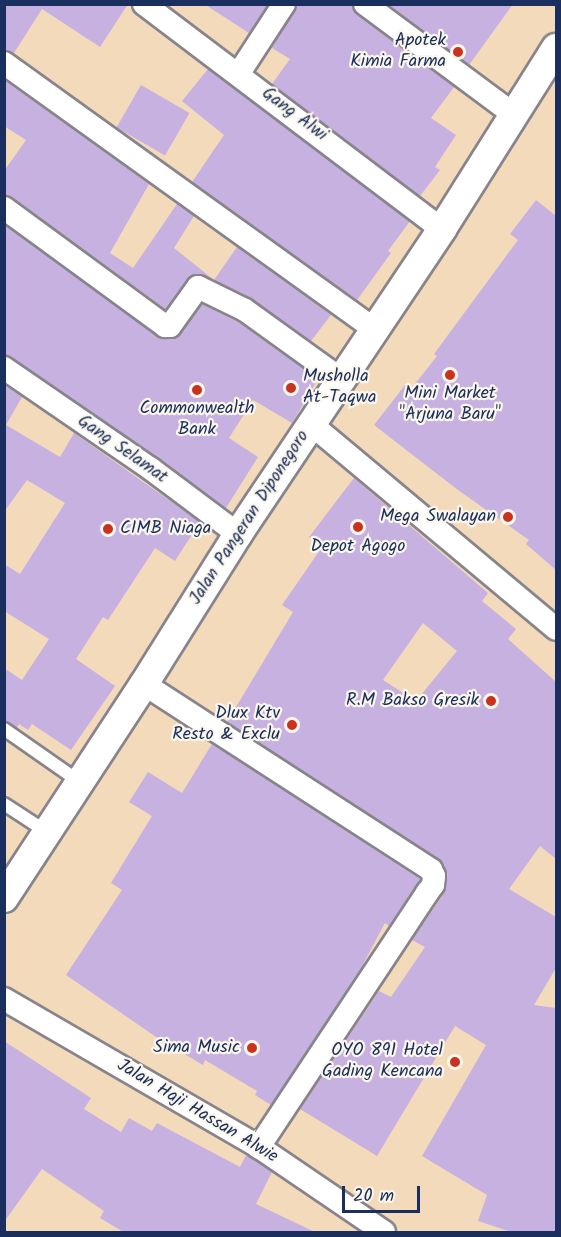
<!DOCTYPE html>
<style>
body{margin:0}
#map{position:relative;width:561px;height:1237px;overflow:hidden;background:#f3dabb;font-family:Kalam,sans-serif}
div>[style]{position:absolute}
.building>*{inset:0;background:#c7b1e0;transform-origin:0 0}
.roads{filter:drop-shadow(2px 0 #87848c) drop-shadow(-2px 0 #87848c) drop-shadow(0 2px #87848c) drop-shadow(0 -2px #87848c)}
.service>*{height:12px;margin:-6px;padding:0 6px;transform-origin:6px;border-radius:6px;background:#fff}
.minor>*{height:22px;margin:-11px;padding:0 11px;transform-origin:11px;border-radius:11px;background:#fff}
.tertiary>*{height:28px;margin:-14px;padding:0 14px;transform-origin:14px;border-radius:14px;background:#fff}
.dots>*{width:16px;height:16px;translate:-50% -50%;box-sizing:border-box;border:3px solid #fbf7ec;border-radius:50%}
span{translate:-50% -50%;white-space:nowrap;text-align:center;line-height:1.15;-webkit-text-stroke:4.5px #fbf7ec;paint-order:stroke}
.poi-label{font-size:18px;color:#1b2f5e}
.right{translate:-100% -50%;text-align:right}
.left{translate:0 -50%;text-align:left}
.street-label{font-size:18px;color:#1b2f5e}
.frame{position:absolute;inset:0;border:6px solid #1b2f5e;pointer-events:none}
.scale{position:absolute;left:342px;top:1186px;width:78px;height:27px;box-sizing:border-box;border:3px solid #1b2f5e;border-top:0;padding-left:8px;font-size:18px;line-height:21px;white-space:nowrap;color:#1b2f5e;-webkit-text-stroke:4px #fbf7ec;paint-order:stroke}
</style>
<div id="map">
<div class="building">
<div style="clip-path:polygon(4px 4px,128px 4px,100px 47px,42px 9px,14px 53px,4px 50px)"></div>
<div style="clip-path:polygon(204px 4px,268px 4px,249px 33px)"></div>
<div style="clip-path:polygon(297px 4px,352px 4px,357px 15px,454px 87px,431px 118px,456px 135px,435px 167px,440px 170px,420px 196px,272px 84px,290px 59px,272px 48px)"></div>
<div style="clip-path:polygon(388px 4px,513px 4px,469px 65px)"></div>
<div style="clip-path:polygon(208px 69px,410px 221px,388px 251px,391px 253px,357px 300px,192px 182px,224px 135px,182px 101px)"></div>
<div style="clip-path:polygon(4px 80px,149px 184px,110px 253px,133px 268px,177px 204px,194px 216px,174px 248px,214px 280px,237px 247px,331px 315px,311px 341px,251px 298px,198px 274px,187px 279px,165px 309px,12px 197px,4px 195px,4px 171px,26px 140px,4px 126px)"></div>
<div style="left:141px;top:85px;width:56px;height:49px;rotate:30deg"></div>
<div style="clip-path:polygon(536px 200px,556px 216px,556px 570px,526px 544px,529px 540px,458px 490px,374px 425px,405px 385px,411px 389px,437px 356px,434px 354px,518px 240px,510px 234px)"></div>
<div style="clip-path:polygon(4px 225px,158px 337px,177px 338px,202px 304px,238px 322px,318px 379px,292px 423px,253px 400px,229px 438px,258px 457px,226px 508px,159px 458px,4px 355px)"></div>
<div style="clip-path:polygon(4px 385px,22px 397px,6px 425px,60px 457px,74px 433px,200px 522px,175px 561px,155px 548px,108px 620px,103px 617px,76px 659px,115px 686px,71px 750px,32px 724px,28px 730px,19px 724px,17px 728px,4px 721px,4px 668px,22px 680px,49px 639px,4px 611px,4px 564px,20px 574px,65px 503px,27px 480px,4px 512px)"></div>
<div style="clip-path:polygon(evenodd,354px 478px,488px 593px,482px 601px,516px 629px,508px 639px,556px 682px,556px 859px,540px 846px,509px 889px,556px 917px,556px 968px,534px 1005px,556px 1008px,556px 1233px,515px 1233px,478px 1221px,487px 1195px,422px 1156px,486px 1045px,455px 1026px,377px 1156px,300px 1109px,379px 991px,391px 997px,425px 947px,412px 940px,444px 893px,447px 877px,438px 859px,227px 722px,293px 612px,282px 605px,322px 547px,309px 537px,354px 478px,423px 623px,457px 651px,416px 701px,383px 680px,423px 623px)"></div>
<div style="clip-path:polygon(212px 744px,420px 879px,389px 926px,385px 923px,361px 968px,271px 1105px,255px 1095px,257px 1091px,205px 1060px,203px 1065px,162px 1041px,66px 975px,122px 890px,111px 883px,152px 816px,129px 802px,148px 772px,182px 793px)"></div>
<div style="clip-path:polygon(4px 1041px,91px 1098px,84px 1109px,121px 1132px,129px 1118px,152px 1131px,157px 1123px,240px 1167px,246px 1155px,252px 1158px,272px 1172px,256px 1204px,317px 1233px,125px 1233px,100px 1218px,104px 1211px,42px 1169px,4px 1222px)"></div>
</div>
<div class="roads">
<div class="service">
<div style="left:4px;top:729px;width:93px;rotate:34.9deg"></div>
<div style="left:4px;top:804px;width:51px;rotate:33.1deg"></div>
</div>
<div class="minor">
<div style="left:144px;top:4px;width:373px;rotate:37.1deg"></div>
<div style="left:365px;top:4px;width:184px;rotate:36.6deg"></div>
<div style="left:4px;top:63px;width:456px;rotate:35.7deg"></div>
<div style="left:239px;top:73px;width:82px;rotate:-56.9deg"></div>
<div style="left:4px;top:208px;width:200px;rotate:36.2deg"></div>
<div style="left:165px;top:326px;width:5px"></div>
<div style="left:170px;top:326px;width:48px;rotate:-54.3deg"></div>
<div style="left:198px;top:287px;width:52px;rotate:26.1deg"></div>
<div style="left:245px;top:310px;width:120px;rotate:35.8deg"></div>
<div style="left:4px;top:368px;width:178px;rotate:34.5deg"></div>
<div style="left:151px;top:469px;width:109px;rotate:36.8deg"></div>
<div style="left:311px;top:424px;width:319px;rotate:39.9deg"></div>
<div style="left:144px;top:684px;width:342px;rotate:32.9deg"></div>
<div style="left:431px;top:870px;width:7px;rotate:63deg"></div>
<div style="left:434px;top:876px;width:9px;rotate:96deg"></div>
<div style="left:433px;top:885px;width:10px;rotate:127deg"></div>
<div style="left:427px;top:893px;width:305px;rotate:123.5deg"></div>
<div style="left:4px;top:999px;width:295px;rotate:30.1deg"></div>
<div style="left:259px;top:1147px;width:151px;rotate:34.2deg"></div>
</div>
<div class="tertiary">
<div style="left:4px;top:898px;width:256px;rotate:-56.8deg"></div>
<div style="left:144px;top:684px;width:177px;rotate:-57.9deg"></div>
<div style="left:238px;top:534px;width:367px;rotate:-56.2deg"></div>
<div style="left:442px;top:229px;width:214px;rotate:-57.8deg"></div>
</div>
</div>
<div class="dots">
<div style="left:458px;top:52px;background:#c8321e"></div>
<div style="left:450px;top:375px;background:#c8321e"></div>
<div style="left:291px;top:388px;background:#c8321e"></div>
<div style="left:197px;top:390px;background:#c8321e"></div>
<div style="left:508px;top:517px;background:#c8321e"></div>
<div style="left:358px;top:527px;background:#c8321e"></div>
<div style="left:108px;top:529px;background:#c8321e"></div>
<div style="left:491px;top:701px;background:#c8321e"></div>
<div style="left:292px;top:725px;background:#c8321e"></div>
<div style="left:252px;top:1048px;background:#c8321e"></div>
<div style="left:455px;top:1062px;background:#c8321e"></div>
</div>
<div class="poi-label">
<span class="right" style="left:446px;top:52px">Apotek<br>Kimia Farma</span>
<span class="left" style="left:303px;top:388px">Musholla<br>At-Taqwa</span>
<span style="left:450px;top:405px">Mini Market<br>"Arjuna Baru"</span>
<span style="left:197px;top:420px">Commonwealth<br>Bank</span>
<span class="right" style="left:496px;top:517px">Mega Swalayan</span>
<span class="left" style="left:120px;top:529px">CIMB Niaga</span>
<span style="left:358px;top:547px">Depot Agogo</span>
<span class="right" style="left:479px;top:701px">R.M Bakso Gresik</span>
<span class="right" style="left:280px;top:725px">Dlux Ktv<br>Resto &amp; Exclu</span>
<span class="right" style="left:240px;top:1048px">Sima Music</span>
<span class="right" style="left:443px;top:1062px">OYO 891 Hotel<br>Gading Kencana</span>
</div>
<div class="street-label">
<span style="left:294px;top:115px;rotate:37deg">Gang Alwi</span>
<span style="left:122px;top:450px;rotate:35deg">Gang Selamat</span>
<span style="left:250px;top:518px;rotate:-57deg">Jalan Pangeran Diponegoro</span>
<span style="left:197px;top:1112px;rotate:31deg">Jalan Haji Hassan Alwie</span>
</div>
<div class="frame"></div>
<div class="scale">20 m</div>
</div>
